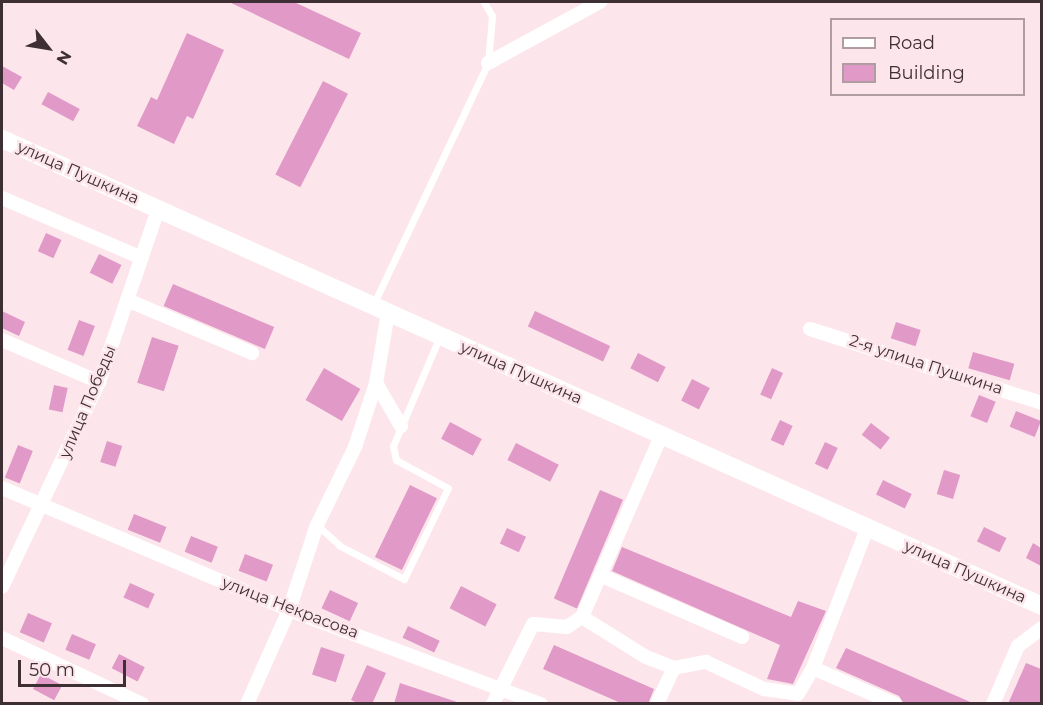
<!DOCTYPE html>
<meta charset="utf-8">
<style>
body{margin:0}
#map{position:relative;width:1043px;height:705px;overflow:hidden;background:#fce6eb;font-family:Montserrat,sans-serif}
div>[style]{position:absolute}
.building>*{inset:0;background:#e199c7;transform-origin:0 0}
.lane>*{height:7px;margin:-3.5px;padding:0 3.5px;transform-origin:3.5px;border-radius:3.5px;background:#fff}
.street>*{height:14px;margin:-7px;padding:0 7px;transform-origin:7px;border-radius:7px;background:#fff}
.secondary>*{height:18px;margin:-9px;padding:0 9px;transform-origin:9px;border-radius:9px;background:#fff}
span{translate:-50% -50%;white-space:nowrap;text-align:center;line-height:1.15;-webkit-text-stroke:5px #fce6eb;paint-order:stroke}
.street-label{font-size:16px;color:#3d2f33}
.frame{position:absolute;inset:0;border:3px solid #3d2f33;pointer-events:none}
.legend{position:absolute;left:830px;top:18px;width:195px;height:78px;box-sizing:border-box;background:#fce6eb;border:2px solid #b09da1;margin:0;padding:8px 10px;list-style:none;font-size:18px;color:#3d2f33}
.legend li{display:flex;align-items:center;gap:12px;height:30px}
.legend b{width:30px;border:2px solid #b09da1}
.north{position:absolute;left:18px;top:18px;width:60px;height:60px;-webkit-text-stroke:4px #fce6eb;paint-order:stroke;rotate:121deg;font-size:16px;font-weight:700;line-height:24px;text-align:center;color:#3d2f33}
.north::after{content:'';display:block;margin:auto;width:21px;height:27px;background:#3d2f33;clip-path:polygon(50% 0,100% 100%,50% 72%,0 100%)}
.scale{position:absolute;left:18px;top:660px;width:108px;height:27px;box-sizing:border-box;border:3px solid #3d2f33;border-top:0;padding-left:8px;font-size:18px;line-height:21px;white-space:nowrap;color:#3d2f33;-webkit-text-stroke:4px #fce6eb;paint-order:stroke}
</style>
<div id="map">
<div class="building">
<div style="clip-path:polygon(229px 2px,294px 2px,361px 33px,349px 59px)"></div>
<div style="clip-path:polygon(187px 33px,224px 50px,193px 119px,187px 116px,174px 144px,137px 126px,151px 97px,157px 100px)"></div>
<div style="clip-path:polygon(2px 66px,22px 77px,14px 90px,2px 83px)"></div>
<div style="left:323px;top:81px;width:28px;height:105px;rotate:27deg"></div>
<div style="left:48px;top:92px;width:36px;height:14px;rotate:28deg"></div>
<div style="left:46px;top:233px;width:17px;height:20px;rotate:24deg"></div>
<div style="left:99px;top:254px;width:25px;height:21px;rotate:26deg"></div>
<div style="left:173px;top:284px;width:110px;height:24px;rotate:23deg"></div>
<div style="clip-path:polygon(2px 311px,25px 322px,19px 336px,2px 328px)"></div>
<div style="left:535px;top:311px;width:83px;height:17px;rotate:25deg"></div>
<div style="left:79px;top:320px;width:17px;height:32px;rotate:21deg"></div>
<div style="left:896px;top:322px;width:26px;height:17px;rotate:18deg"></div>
<div style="left:152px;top:337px;width:28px;height:48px;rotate:18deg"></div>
<div style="left:973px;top:352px;width:43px;height:17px;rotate:16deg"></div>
<div style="left:638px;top:353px;width:31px;height:17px;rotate:27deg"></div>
<div style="left:324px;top:368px;width:42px;height:37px;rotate:30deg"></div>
<div style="left:772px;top:368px;width:12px;height:29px;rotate:24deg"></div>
<div style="left:692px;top:379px;width:20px;height:24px;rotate:27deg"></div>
<div style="left:54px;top:385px;width:14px;height:25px;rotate:12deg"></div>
<div style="left:979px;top:395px;width:18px;height:23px;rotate:22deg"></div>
<div style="left:1016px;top:411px;width:27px;height:17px;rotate:22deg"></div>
<div style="left:780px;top:420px;width:14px;height:22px;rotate:25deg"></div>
<div style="left:450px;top:422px;width:36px;height:19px;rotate:28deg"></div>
<div style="left:871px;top:423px;width:24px;height:15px;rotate:38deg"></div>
<div style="left:107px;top:441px;width:16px;height:22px;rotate:18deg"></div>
<div style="left:825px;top:442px;width:14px;height:24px;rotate:25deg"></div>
<div style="left:516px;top:443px;width:48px;height:19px;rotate:27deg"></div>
<div style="left:18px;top:445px;width:16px;height:35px;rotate:22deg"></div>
<div style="left:944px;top:470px;width:17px;height:25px;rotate:17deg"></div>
<div style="left:883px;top:480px;width:32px;height:16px;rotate:26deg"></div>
<div style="left:410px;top:485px;width:30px;height:80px;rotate:26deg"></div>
<div style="left:600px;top:490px;width:25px;height:118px;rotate:23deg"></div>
<div style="left:134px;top:514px;width:35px;height:17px;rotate:22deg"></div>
<div style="left:984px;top:527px;width:25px;height:16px;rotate:26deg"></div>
<div style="left:507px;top:528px;width:21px;height:17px;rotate:25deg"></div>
<div style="left:191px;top:536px;width:29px;height:17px;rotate:22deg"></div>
<div style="clip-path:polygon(1033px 543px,1041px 548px,1041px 566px,1026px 558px)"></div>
<div style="clip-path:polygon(622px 547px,791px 617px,798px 601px,826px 611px,793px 684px,767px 679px,780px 645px,612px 571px)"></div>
<div style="left:245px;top:554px;width:30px;height:18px;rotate:21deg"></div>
<div style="left:130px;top:583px;width:27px;height:16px;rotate:24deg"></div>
<div style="left:461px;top:586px;width:40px;height:25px;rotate:27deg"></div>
<div style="left:330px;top:590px;width:31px;height:20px;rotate:25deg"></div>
<div style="left:28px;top:613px;width:26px;height:21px;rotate:23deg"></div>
<div style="left:408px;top:626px;width:35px;height:13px;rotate:25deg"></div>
<div style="left:72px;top:634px;width:26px;height:17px;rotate:23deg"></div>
<div style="clip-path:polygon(554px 645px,654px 689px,648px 704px,623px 704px,543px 669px)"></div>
<div style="left:321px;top:647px;width:25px;height:29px;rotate:18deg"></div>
<div style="clip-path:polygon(846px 648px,975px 704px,904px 704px,899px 696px,836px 668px)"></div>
<div style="left:119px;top:654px;width:29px;height:16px;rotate:27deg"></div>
<div style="clip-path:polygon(1026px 663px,1041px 669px,1041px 704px,1008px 704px)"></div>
<div style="clip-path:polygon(367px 665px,386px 673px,372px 704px,360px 704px,351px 700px)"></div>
<div style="left:41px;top:674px;width:24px;height:17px;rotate:28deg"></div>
<div style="clip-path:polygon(400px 683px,457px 702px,456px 704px,394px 704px)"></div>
</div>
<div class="lane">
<div style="left:374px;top:303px;width:266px;rotate:-64.6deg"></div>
<div style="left:488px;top:63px;width:47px;rotate:-85.1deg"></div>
<div style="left:492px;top:16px;width:16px;rotate:-120deg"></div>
<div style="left:317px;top:525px;width:31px;rotate:42deg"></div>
<div style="left:340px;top:546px;width:72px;rotate:27.3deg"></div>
<div style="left:404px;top:579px;width:101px;rotate:-64.2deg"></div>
<div style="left:448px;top:488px;width:59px;rotate:-151.7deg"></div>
<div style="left:396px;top:460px;width:14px;rotate:-102deg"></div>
<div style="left:393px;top:446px;width:120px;rotate:-66.9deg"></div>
</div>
<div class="street">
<div style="left:488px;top:63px;width:128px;rotate:-28.6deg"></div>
<div style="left:2px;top:198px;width:152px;rotate:23.2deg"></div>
<div style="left:127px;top:300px;width:136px;rotate:23deg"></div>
<div style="left:810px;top:329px;width:244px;rotate:17.7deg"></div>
<div style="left:2px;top:340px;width:106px;rotate:23.4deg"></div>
<div style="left:376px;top:383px;width:50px;rotate:59.8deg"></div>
<div style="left:2px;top:488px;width:312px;rotate:23deg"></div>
<div style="left:289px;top:610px;width:269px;rotate:20.5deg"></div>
<div style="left:602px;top:576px;width:153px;rotate:23.5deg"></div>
<div style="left:2px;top:587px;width:227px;rotate:-64.7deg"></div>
<div style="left:99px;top:382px;width:182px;rotate:-71.1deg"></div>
<div style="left:582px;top:617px;width:75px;rotate:32deg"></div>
<div style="left:646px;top:657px;width:30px;rotate:21deg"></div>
<div style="left:674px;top:668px;width:33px;rotate:-11deg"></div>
<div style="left:706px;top:662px;width:64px;rotate:25deg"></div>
<div style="left:764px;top:689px;width:34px;rotate:8deg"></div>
<div style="left:798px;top:694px;width:30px;rotate:-60deg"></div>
<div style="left:813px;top:668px;width:149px;rotate:-68.8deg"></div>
<div style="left:2px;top:638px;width:155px;rotate:25.2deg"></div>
<div style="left:813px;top:668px;width:90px;rotate:23.7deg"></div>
<div style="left:247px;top:704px;width:103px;rotate:-65.9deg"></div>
<div style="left:289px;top:610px;width:89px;rotate:-71.8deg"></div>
<div style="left:317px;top:525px;width:87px;rotate:-64deg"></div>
<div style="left:355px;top:447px;width:67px;rotate:-71.8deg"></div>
<div style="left:376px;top:383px;width:71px;rotate:-80.3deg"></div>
<div style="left:493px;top:704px;width:89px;rotate:-63.4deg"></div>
<div style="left:533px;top:624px;width:34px;rotate:5deg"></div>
<div style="left:567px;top:627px;width:18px;rotate:-34deg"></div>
<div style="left:582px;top:617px;width:197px;rotate:-66.4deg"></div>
<div style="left:657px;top:704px;width:40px;rotate:-65deg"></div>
<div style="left:993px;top:704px;width:63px;rotate:-66.7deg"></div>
<div style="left:1018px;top:646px;width:30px;rotate:-37deg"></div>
</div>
<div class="secondary">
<div style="left:2px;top:139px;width:1140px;rotate:24.18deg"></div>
</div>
<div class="street-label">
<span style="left:78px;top:173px;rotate:24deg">улица Пушкина</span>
<span style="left:926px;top:365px;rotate:18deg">2-я улица Пушкина</span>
<span style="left:521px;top:373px;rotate:24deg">улица Пушкина</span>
<span style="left:88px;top:402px;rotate:-67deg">улица Победы</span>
<span style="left:965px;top:572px;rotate:24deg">улица Пушкина</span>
<span style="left:290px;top:608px;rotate:21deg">улица Некрасова</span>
</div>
<div class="frame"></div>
<ul class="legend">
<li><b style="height:8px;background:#fff"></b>Road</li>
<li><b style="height:16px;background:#e199c7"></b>Building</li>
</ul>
<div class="north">N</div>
<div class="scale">50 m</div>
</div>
